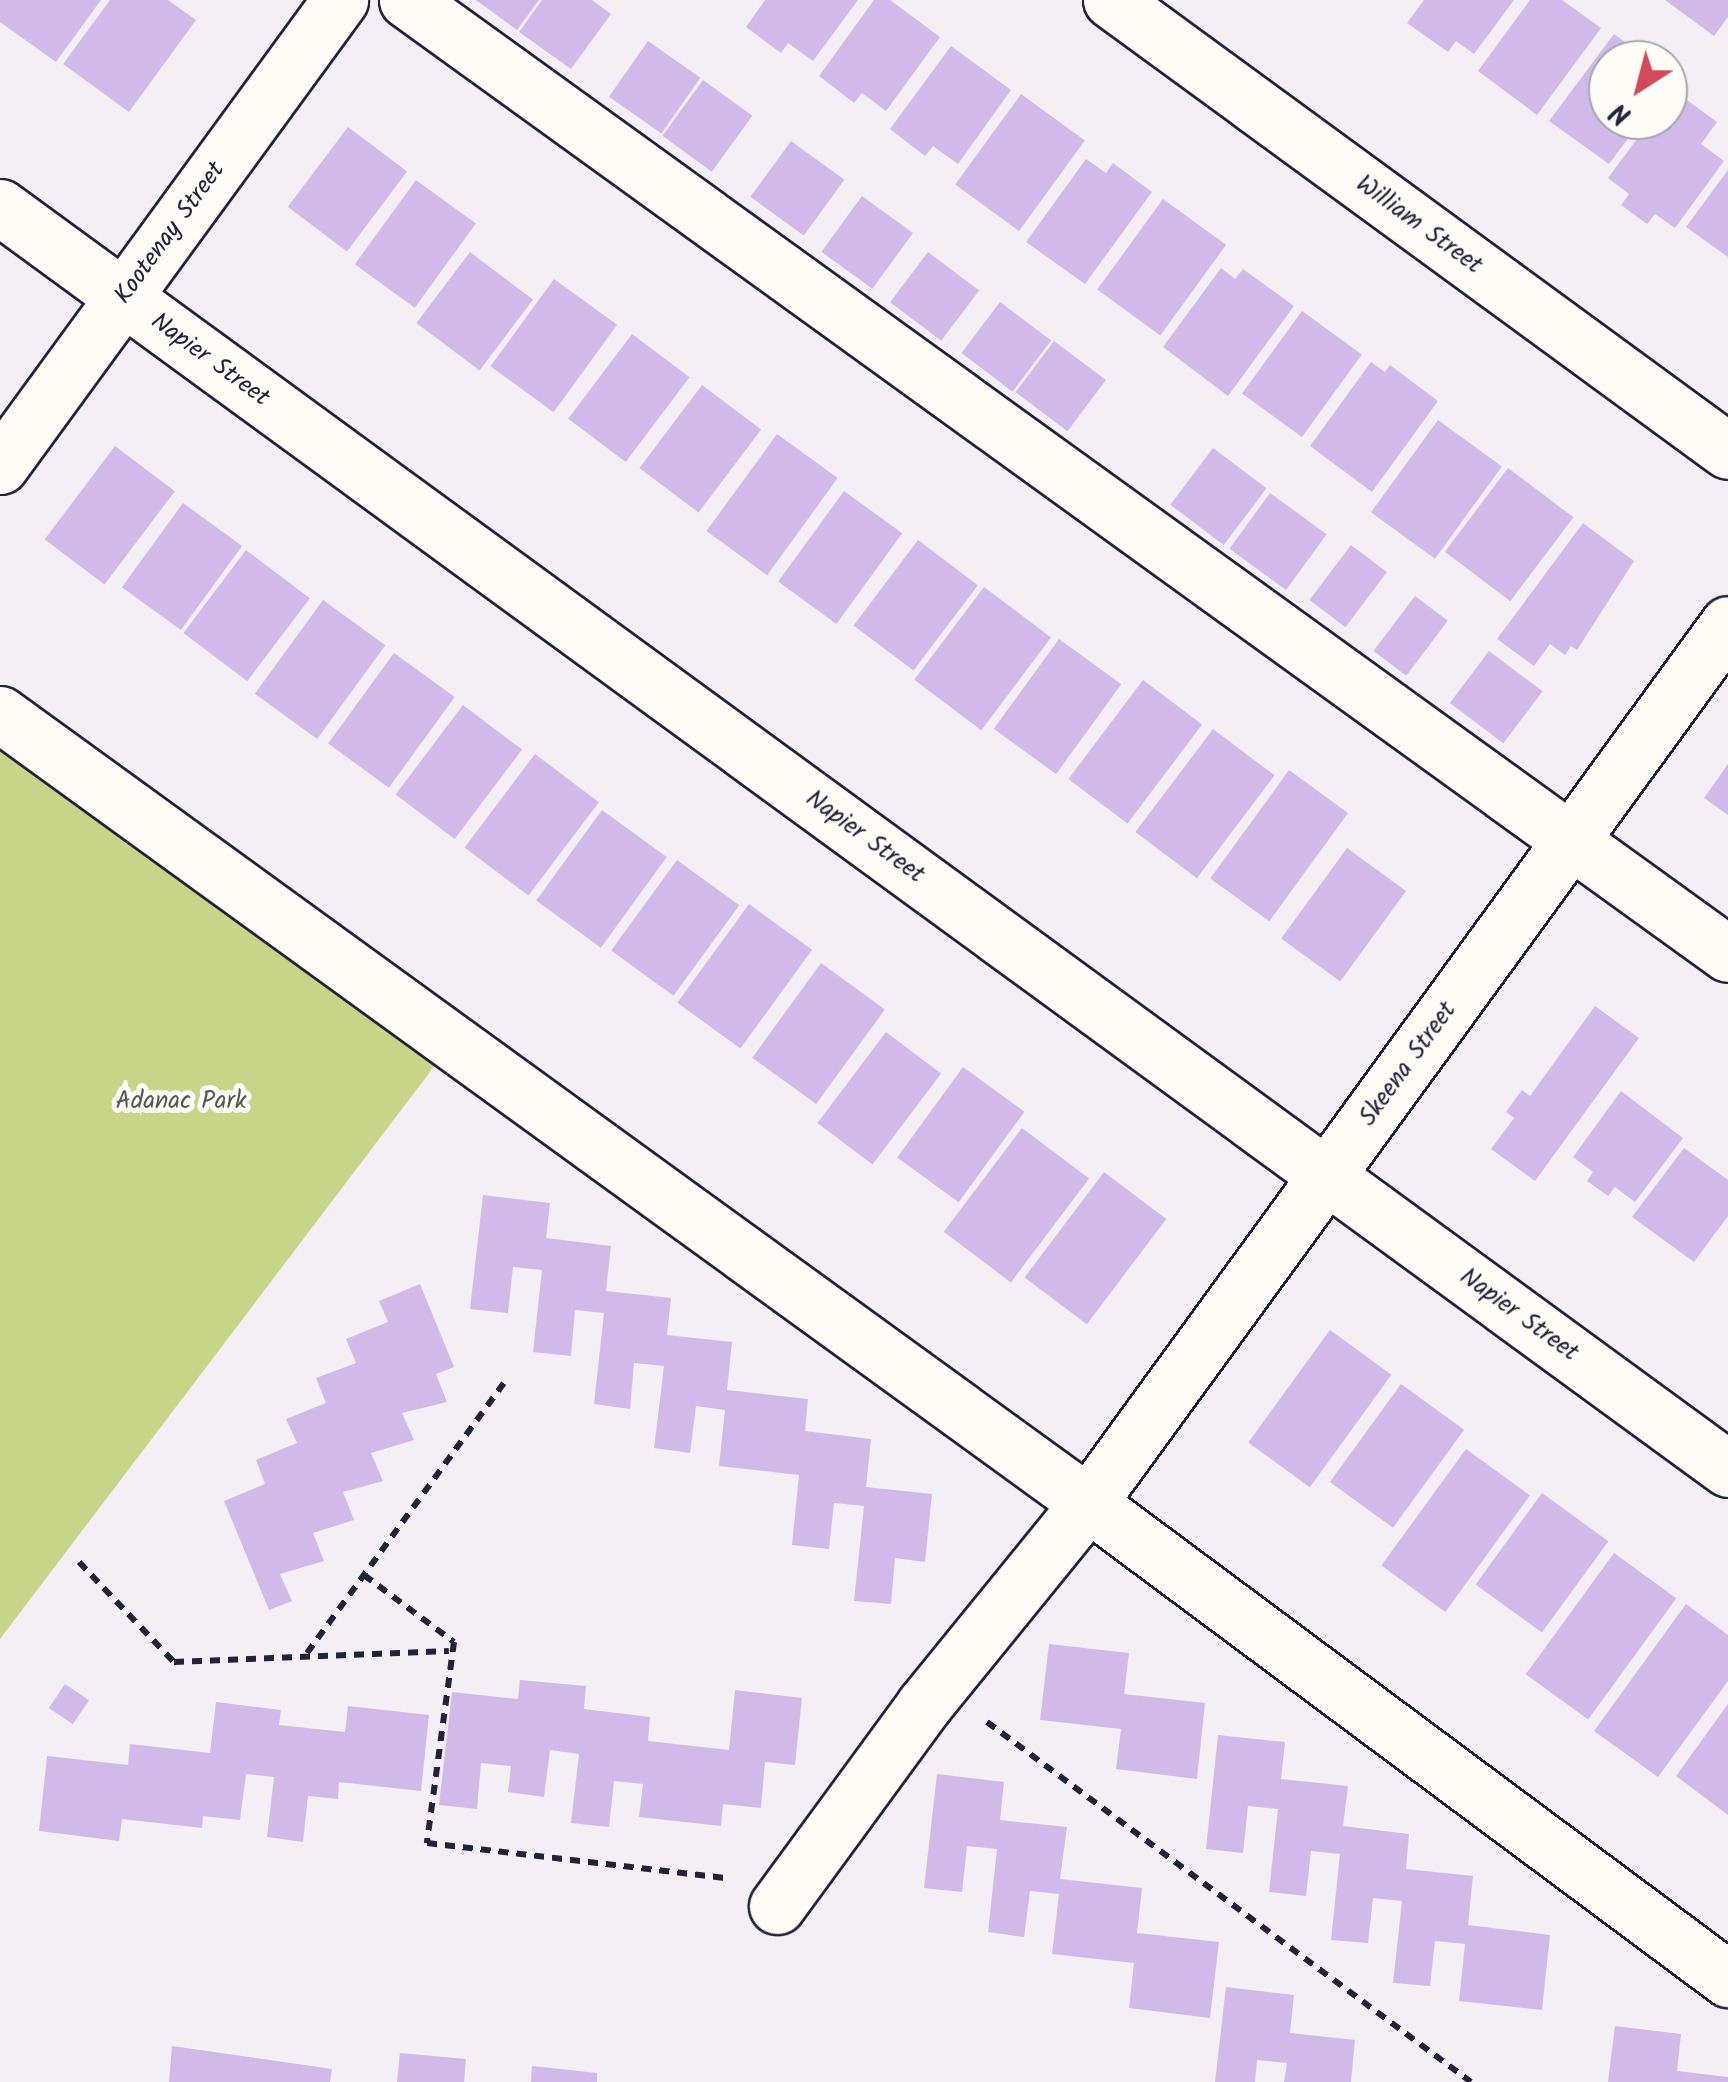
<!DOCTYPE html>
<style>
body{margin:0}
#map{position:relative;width:1728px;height:2082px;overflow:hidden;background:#f4eff4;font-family:Kalam,sans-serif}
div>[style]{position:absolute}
.green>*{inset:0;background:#c8d588}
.building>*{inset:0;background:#d1bae9;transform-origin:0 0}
.path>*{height:6px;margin-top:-3px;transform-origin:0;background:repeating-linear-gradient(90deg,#22223b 0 10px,transparent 0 18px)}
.roads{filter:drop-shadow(2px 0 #22223b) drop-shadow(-2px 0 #22223b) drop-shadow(0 2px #22223b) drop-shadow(0 -2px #22223b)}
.minor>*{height:55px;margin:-27.5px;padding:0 27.5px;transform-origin:27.5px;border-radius:27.5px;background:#fdfcf7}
span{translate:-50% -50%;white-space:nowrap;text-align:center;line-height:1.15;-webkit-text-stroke:10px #fdfcf7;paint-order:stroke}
.street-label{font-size:25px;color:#22223b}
.park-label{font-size:25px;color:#545852}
.north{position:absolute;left:1588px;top:40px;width:100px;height:100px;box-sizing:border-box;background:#fdfcf7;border:2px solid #a5a5ac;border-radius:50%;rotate:216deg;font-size:28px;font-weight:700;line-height:40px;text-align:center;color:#22223b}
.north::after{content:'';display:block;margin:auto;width:35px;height:45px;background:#d1495b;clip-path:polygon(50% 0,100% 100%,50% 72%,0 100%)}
</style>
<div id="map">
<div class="green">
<div style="clip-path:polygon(0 742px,436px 1064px,0 1639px)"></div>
</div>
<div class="building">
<div style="clip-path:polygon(0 0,101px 0,56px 62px,0 22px)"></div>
<div style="clip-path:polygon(110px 0,168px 0,196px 20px,129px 112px,63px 64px)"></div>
<div style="clip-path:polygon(476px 0,539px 0,517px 30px)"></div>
<div style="clip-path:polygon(542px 0,592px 0,611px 14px,571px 69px,519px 32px)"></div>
<div style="clip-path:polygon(765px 0,858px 0,813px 61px,788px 43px,781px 53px,746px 27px)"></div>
<div style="clip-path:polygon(874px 0,890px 0,940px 37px,886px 111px,862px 93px,854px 103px,819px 76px)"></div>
<div style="clip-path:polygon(1424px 0,1514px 0,1474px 54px,1456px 41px,1448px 52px,1407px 23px)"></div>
<div style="clip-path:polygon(1530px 0,1562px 0,1601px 28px,1537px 115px,1478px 71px)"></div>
<div style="clip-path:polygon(1665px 0,1728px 0,1728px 17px,1714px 36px)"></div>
<div style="clip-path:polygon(1614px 34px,1650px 60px,1608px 60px,1608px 120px,1642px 120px,1609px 164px,1549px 121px)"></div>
<div style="left:648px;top:41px;width:64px;height:68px;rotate:35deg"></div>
<div style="clip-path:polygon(951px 46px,1011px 90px,958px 164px,933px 146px,925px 156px,890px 129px)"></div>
<div style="left:703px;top:80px;width:61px;height:69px;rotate:36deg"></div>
<div style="clip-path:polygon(1673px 90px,1717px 122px,1701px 144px,1724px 161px,1675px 228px,1655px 214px,1647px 224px,1621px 205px,1629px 194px,1608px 178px,1651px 120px,1668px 120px)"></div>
<div style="left:1021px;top:94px;width:79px;height:112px;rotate:36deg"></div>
<div style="left:348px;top:127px;width:74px;height:100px;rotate:37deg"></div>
<div style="left:791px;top:141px;width:66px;height:69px;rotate:36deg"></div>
<div style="clip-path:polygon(1086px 159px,1106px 173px,1113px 163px,1152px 192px,1085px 284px,1026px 242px)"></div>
<div style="clip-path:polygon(1728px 170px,1728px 257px,1686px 227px)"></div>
<div style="left:416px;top:180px;width:74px;height:104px;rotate:36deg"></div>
<div style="left:862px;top:196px;width:63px;height:69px;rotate:36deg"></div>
<div style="left:1163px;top:199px;width:78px;height:112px;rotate:36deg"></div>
<div style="left:470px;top:252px;width:79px;height:89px;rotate:37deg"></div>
<div style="left:928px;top:252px;width:64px;height:63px;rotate:37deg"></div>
<div style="clip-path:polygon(1221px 268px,1235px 279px,1243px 269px,1294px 306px,1228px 396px,1163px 347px)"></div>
<div style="left:554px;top:279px;width:78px;height:108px;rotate:36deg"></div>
<div style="left:1000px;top:302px;width:64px;height:64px;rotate:37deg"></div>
<div style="left:1302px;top:311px;width:74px;height:102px;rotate:36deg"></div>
<div style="left:632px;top:334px;width:72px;height:106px;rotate:37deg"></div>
<div style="left:1054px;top:341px;width:65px;height:64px;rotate:37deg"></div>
<div style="clip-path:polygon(1371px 362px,1385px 372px,1390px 365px,1438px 401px,1372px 492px,1310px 446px)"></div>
<div style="left:702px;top:385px;width:74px;height:104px;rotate:37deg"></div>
<div style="left:1438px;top:420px;width:79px;height:114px;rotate:36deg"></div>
<div style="left:777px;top:434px;width:75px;height:120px;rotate:36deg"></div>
<div style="left:115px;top:446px;width:75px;height:117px;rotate:37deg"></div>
<div style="left:1213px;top:448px;width:67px;height:71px;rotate:37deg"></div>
<div style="left:1508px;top:468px;width:82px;height:105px;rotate:37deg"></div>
<div style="left:844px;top:491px;width:72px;height:112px;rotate:36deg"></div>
<div style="left:1270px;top:493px;width:70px;height:69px;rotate:36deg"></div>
<div style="left:183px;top:503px;width:73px;height:104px;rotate:36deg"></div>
<div style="clip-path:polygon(1583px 523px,1634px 561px,1577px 650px,1571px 646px,1565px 655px,1550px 644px,1534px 666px,1497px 639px)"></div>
<div style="left:918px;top:540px;width:75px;height:107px;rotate:37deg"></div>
<div style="left:1351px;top:545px;width:45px;height:69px;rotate:37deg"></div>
<div style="left:246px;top:550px;width:80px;height:104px;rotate:37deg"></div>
<div style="left:984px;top:587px;width:84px;height:116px;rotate:37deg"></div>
<div style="left:1415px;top:596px;width:41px;height:69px;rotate:37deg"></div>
<div style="left:323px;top:600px;width:77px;height:116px;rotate:36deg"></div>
<div style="left:1059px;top:639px;width:77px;height:111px;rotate:36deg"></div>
<div style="left:1489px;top:651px;width:67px;height:65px;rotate:37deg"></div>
<div style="left:394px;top:653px;width:75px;height:112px;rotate:36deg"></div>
<div style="left:1143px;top:680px;width:74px;height:124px;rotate:37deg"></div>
<div style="left:463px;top:705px;width:74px;height:112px;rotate:37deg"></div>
<div style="left:1213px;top:729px;width:77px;height:129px;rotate:37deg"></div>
<div style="left:535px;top:754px;width:80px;height:117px;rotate:37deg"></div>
<div style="clip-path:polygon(1728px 764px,1728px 815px,1704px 798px)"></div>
<div style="left:1289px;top:770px;width:73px;height:134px;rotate:36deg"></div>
<div style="left:602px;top:810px;width:80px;height:112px;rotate:36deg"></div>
<div style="left:1347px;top:848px;width:73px;height:112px;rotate:36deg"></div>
<div style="left:677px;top:860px;width:77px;height:112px;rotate:36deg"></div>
<div style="left:749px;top:904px;width:78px;height:122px;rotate:36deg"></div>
<div style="left:821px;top:963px;width:79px;height:117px;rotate:36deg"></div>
<div style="clip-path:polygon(1595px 1006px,1639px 1038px,1535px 1181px,1491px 1149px,1514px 1118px,1506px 1112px,1522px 1090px,1530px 1096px)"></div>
<div style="left:886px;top:1032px;width:69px;height:114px;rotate:37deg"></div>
<div style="left:963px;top:1067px;width:76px;height:112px;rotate:36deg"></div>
<div style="clip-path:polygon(1621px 1091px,1683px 1138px,1635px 1202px,1615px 1187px,1608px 1196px,1587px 1181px,1593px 1172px,1573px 1157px)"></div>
<div style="left:1022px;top:1128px;width:84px;height:130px;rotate:37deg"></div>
<div style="clip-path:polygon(1684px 1148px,1728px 1180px,1728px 1216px,1694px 1262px,1632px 1217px)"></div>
<div style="left:1104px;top:1172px;width:78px;height:132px;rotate:37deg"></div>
<div style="clip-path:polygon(483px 1195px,550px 1203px,546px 1238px,611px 1246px,606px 1291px,671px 1298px,667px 1335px,732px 1342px,727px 1390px,808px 1399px,805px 1431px,871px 1439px,866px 1487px,932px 1494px,925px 1562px,895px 1558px,891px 1604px,854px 1601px,864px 1506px,834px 1503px,829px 1549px,792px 1545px,799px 1475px,719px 1466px,725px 1410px,696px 1406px,690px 1453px,654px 1448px,664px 1366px,634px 1363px,630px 1409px,594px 1404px,604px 1313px,575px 1310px,571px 1356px,533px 1352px,542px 1270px,513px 1267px,508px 1313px,470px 1309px)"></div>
<div style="clip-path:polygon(420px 1284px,454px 1367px,436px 1374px,447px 1402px,402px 1413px,414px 1440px,371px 1453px,383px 1481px,343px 1492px,354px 1520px,313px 1533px,324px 1561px,280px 1574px,292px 1601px,269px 1610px,224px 1501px,265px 1484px,256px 1460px,297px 1443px,286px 1419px,326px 1403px,316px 1378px,356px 1363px,346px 1339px,388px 1322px,379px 1301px)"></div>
<div style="left:1330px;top:1330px;width:76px;height:139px;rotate:36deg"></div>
<div style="left:1401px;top:1384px;width:78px;height:121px;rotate:36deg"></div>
<div style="left:1466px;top:1449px;width:79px;height:144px;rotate:36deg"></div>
<div style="left:1542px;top:1493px;width:82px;height:113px;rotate:36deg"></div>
<div style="left:1614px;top:1553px;width:77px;height:150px;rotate:36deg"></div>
<div style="clip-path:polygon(1686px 1604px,1728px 1635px,1728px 1681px,1658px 1777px,1594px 1731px)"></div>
<div style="clip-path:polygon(1049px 1644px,1129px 1653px,1124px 1694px,1205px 1703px,1197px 1779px,1116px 1769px,1121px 1729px,1040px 1720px)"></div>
<div style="clip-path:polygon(520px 1680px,586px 1686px,584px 1709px,650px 1717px,648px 1741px,729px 1750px,735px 1690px,802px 1698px,795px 1765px,765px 1762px,761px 1808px,723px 1804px,721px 1826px,639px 1817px,643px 1784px,614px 1781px,609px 1827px,571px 1823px,579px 1754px,550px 1750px,544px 1797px,508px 1792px,511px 1766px,481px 1763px,477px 1809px,439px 1805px,452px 1692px,518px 1699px)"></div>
<div style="left:65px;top:1684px;width:29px;height:29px;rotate:34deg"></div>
<div style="clip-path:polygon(216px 1702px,281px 1710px,279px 1725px,345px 1732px,348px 1706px,429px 1715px,421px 1791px,339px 1782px,338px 1799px,308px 1796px,303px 1842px,267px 1837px,274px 1777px,246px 1774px,240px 1820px,203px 1816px,202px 1828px,122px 1819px,119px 1841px,39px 1831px,47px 1756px,128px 1765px,130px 1744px,210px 1753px)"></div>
<div style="clip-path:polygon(1728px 1704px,1728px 1815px,1676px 1776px)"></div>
<div style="clip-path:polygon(1218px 1735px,1285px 1742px,1281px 1779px,1348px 1786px,1343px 1826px,1409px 1834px,1406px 1869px,1473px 1876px,1468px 1925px,1550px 1935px,1542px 2010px,1459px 2001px,1465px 1944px,1435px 1941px,1430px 1986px,1393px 1983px,1402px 1901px,1373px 1898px,1368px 1943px,1331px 1940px,1340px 1854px,1311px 1851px,1306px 1896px,1269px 1892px,1278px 1809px,1248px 1806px,1243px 1853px,1206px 1849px)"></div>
<div style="clip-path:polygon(937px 1774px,1004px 1782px,1000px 1820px,1067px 1827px,1060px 1879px,1142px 1888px,1137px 1933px,1219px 1942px,1210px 2018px,1129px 2008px,1134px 1963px,1052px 1954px,1059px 1894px,1030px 1891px,1024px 1937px,988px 1932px,997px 1849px,967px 1846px,962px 1892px,924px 1888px)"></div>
<div style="clip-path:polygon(1226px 1987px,1294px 1995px,1290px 2033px,1355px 2040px,1351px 2082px,1284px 2082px,1287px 2063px,1257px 2060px,1255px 2082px,1215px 2082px)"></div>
<div style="clip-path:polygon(1615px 2026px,1681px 2034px,1677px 2071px,1728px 2077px,1728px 2082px,1608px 2082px)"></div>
<div style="clip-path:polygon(172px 2046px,332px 2069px,330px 2082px,169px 2082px)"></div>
<div style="clip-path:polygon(400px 2053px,466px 2059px,464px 2082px,397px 2082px)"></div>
<div style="clip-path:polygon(532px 2066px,597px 2073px,597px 2082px,531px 2082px)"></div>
</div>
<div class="path">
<div style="left:79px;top:1562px;width:138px;rotate:46.5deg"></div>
<div style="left:174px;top:1662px;width:275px;rotate:-2.3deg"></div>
<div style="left:364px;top:1575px;width:112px;rotate:36.7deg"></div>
<div style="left:454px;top:1642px;width:203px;rotate:97.7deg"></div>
<div style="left:427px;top:1843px;width:300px;rotate:6.7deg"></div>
<div style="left:307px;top:1653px;width:334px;rotate:-53.9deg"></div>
<div style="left:987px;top:1722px;width:603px;rotate:36.64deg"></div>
</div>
<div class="roads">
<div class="minor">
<div style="left:407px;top:0;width:1629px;rotate:35.84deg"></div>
<div style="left:1111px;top:0;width:764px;rotate:36.17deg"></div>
<div style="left:0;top:207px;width:2140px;rotate:36.14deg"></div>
<div style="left:0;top:466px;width:577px;rotate:-53.88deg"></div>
<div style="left:0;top:714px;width:1344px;rotate:35.95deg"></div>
<div style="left:1088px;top:1503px;width:798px;rotate:36.64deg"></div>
<div style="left:777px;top:1906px;width:249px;rotate:-53.8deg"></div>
<div style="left:924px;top:1705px;width:260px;rotate:-50.9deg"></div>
<div style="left:1088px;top:1503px;width:1087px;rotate:-53.94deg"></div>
</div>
</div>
<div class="street-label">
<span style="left:1419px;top:225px;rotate:36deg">William Street</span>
<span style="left:170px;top:233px;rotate:-54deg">Kootenay Street</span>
<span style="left:210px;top:360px;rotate:36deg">Napier Street</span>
<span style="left:865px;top:837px;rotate:36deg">Napier Street</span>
<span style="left:1408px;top:1064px;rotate:-54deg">Skeena Street</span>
<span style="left:1519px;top:1315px;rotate:36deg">Napier Street</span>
</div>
<div class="park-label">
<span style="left:181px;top:1101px">Adanac Park</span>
</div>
<div class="north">N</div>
</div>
